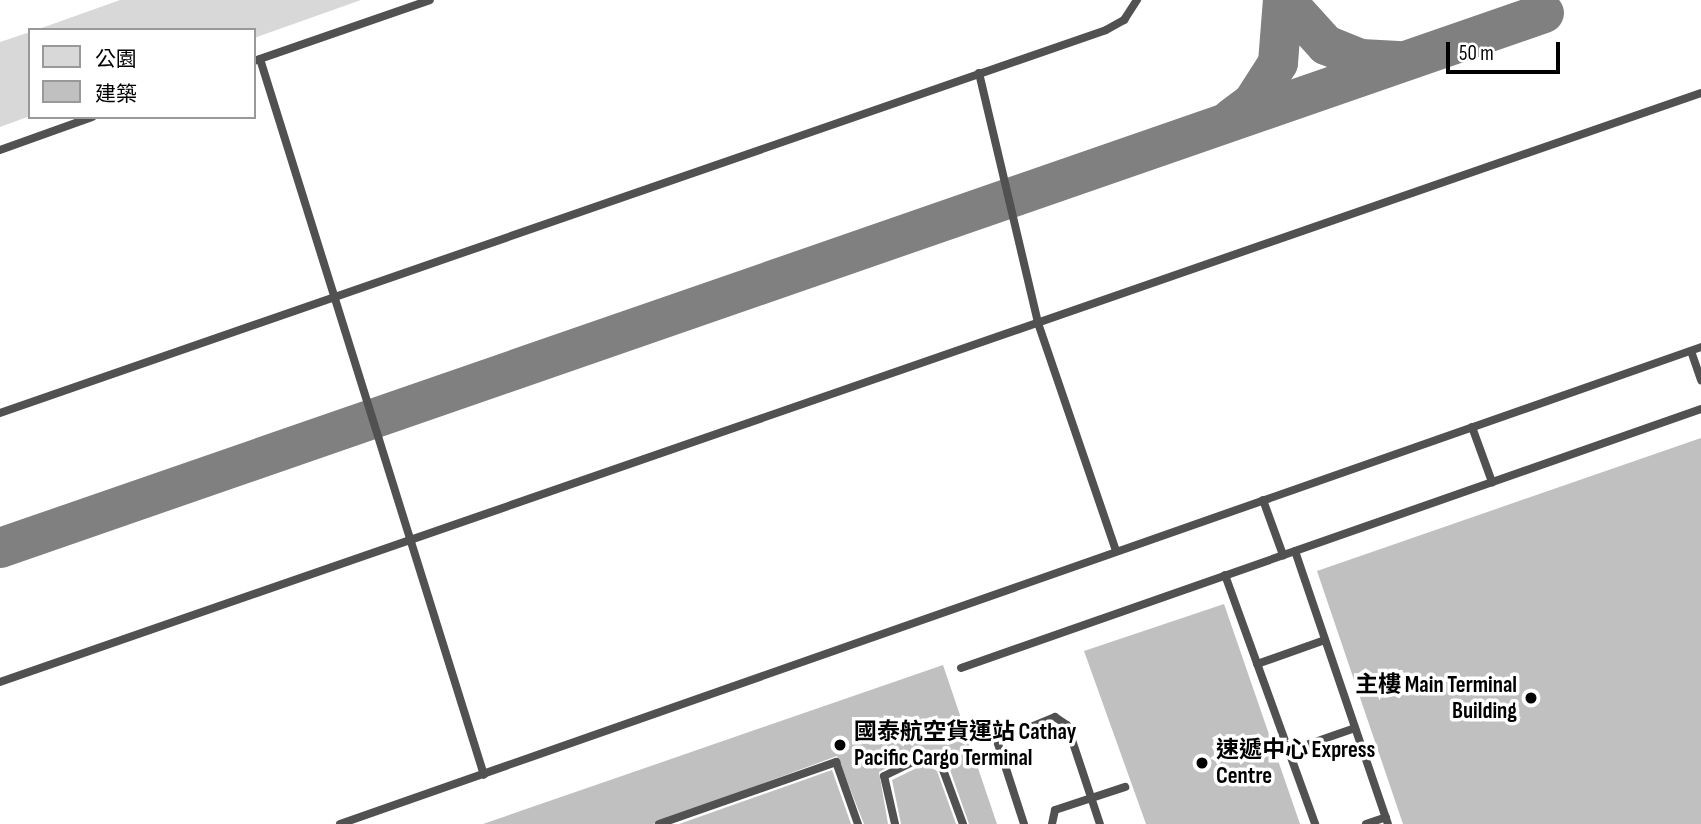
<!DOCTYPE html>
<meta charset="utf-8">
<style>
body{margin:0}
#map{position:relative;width:1701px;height:824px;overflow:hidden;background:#fff;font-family:"Sofia Sans Condensed","Noto Sans TC",sans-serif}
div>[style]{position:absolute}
.green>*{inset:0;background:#d8d8d8}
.taxiway>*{height:40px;margin:-20px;padding:0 20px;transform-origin:20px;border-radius:20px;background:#808080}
.building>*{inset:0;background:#c0c0c0}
.service>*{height:8px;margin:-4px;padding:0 4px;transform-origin:4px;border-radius:4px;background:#515151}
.service-bridge>*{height:8px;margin:-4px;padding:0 4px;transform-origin:4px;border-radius:4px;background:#515151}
.dots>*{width:19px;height:19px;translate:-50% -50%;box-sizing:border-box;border:4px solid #fff;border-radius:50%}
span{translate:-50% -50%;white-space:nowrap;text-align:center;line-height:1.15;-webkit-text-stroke:7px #fff;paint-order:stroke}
.poi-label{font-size:23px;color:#000;font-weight:700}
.right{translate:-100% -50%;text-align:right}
.left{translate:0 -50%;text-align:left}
.legend{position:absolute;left:28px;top:28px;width:228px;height:91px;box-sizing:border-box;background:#fff;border:2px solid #999;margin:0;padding:9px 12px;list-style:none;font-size:21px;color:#000}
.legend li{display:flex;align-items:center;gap:14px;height:35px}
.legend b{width:35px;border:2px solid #999}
.scale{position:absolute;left:1446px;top:42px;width:114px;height:32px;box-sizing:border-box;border:4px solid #000;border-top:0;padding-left:9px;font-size:21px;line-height:24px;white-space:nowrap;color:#000;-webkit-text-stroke:5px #fff;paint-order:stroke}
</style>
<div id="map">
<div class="green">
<div style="clip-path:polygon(120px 0,361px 0,254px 38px,254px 30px,36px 30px)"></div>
<div style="clip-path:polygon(30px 32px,30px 116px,0 127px,0 42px)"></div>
</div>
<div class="taxiway">
<div style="left:1285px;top:0;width:61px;rotate:47.7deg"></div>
<div style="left:1326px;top:45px;width:38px;rotate:22deg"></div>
<div style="left:1361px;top:59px;width:37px;rotate:3deg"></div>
<div style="left:1232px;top:118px;width:26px;rotate:-37deg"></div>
<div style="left:1253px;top:102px;width:46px;rotate:-57.3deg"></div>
<div style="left:1278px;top:63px;width:63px;rotate:-85.5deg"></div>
<div style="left:0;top:548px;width:1634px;rotate:-19.11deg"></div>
</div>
<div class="building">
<div style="clip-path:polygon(1701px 438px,1701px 824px,1403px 824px,1317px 571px)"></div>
<div style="clip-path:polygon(1224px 604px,1300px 824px,1146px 824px,1084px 651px)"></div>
<div style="clip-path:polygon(943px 665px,997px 824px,969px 824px,948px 764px,925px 749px,879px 772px,888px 824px,864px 824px,837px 756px,653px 824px,483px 824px)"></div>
<div style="clip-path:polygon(925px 764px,937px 771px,956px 824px,901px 824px,892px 780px)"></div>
<div style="clip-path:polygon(832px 770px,851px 824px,679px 824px)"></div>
</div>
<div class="service">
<div style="left:260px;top:59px;width:750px;rotate:72.63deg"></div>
<div style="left:254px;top:61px;width:186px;rotate:-19.1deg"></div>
<div style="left:979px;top:73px;width:257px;rotate:76.7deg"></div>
<div style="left:1038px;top:323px;width:241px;rotate:71.1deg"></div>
<div style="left:0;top:150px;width:98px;rotate:-19.7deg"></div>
<div style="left:1691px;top:351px;width:31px;rotate:71deg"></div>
<div style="left:0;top:413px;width:1170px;rotate:-19.1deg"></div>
<div style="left:1106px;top:30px;width:21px;rotate:-29deg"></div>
<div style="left:1124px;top:20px;width:24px;rotate:-57deg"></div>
<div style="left:1472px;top:427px;width:59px;rotate:70deg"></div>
<div style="left:1263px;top:500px;width:59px;rotate:70deg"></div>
<div style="left:1295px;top:551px;width:288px;rotate:71.2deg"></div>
<div style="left:1225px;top:575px;width:265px;rotate:70.1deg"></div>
<div style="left:1257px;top:664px;width:72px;rotate:-19.4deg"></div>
<div style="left:961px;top:668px;width:784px;rotate:-19.29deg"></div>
<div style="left:0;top:682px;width:1800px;rotate:-19.1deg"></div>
<div style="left:1289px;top:751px;width:70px;rotate:-19.2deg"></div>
<div style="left:340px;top:824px;width:1442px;rotate:-19.31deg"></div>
<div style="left:659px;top:824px;width:188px;rotate:-19.3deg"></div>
<div style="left:836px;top:762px;width:66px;rotate:70.5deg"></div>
<div style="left:1052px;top:824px;width:14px;rotate:-78deg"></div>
<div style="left:1055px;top:810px;width:74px;rotate:-18.2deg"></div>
<div style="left:1366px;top:824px;width:21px;rotate:-19deg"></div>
</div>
<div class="service-bridge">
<div style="left:895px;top:824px;width:49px;rotate:-102.9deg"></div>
<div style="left:884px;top:776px;width:46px;rotate:-26deg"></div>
<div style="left:925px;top:756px;width:20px;rotate:33deg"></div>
<div style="left:942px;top:767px;width:61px;rotate:69.8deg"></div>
<div style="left:1024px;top:824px;width:87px;rotate:-108deg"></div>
<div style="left:997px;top:741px;width:63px;rotate:-22.5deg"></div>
<div style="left:1055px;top:717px;width:14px;rotate:34deg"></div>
<div style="left:1067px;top:725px;width:104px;rotate:71.6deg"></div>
</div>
<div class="dots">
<div style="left:1531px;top:698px;background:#000"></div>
<div style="left:840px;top:745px;background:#000"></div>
<div style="left:1202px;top:763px;background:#000"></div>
</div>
<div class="poi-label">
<span class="right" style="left:1517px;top:698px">主樓 Main Terminal<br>Building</span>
<span class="left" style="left:854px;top:745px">國泰航空貨運站 Cathay<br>Pacific Cargo Terminal</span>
<span class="left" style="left:1216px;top:763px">速遞中心 Express<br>Centre</span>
</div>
<ul class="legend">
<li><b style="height:19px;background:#d8d8d8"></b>公園</li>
<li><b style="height:19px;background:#c0c0c0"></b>建築</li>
</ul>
<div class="scale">50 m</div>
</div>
